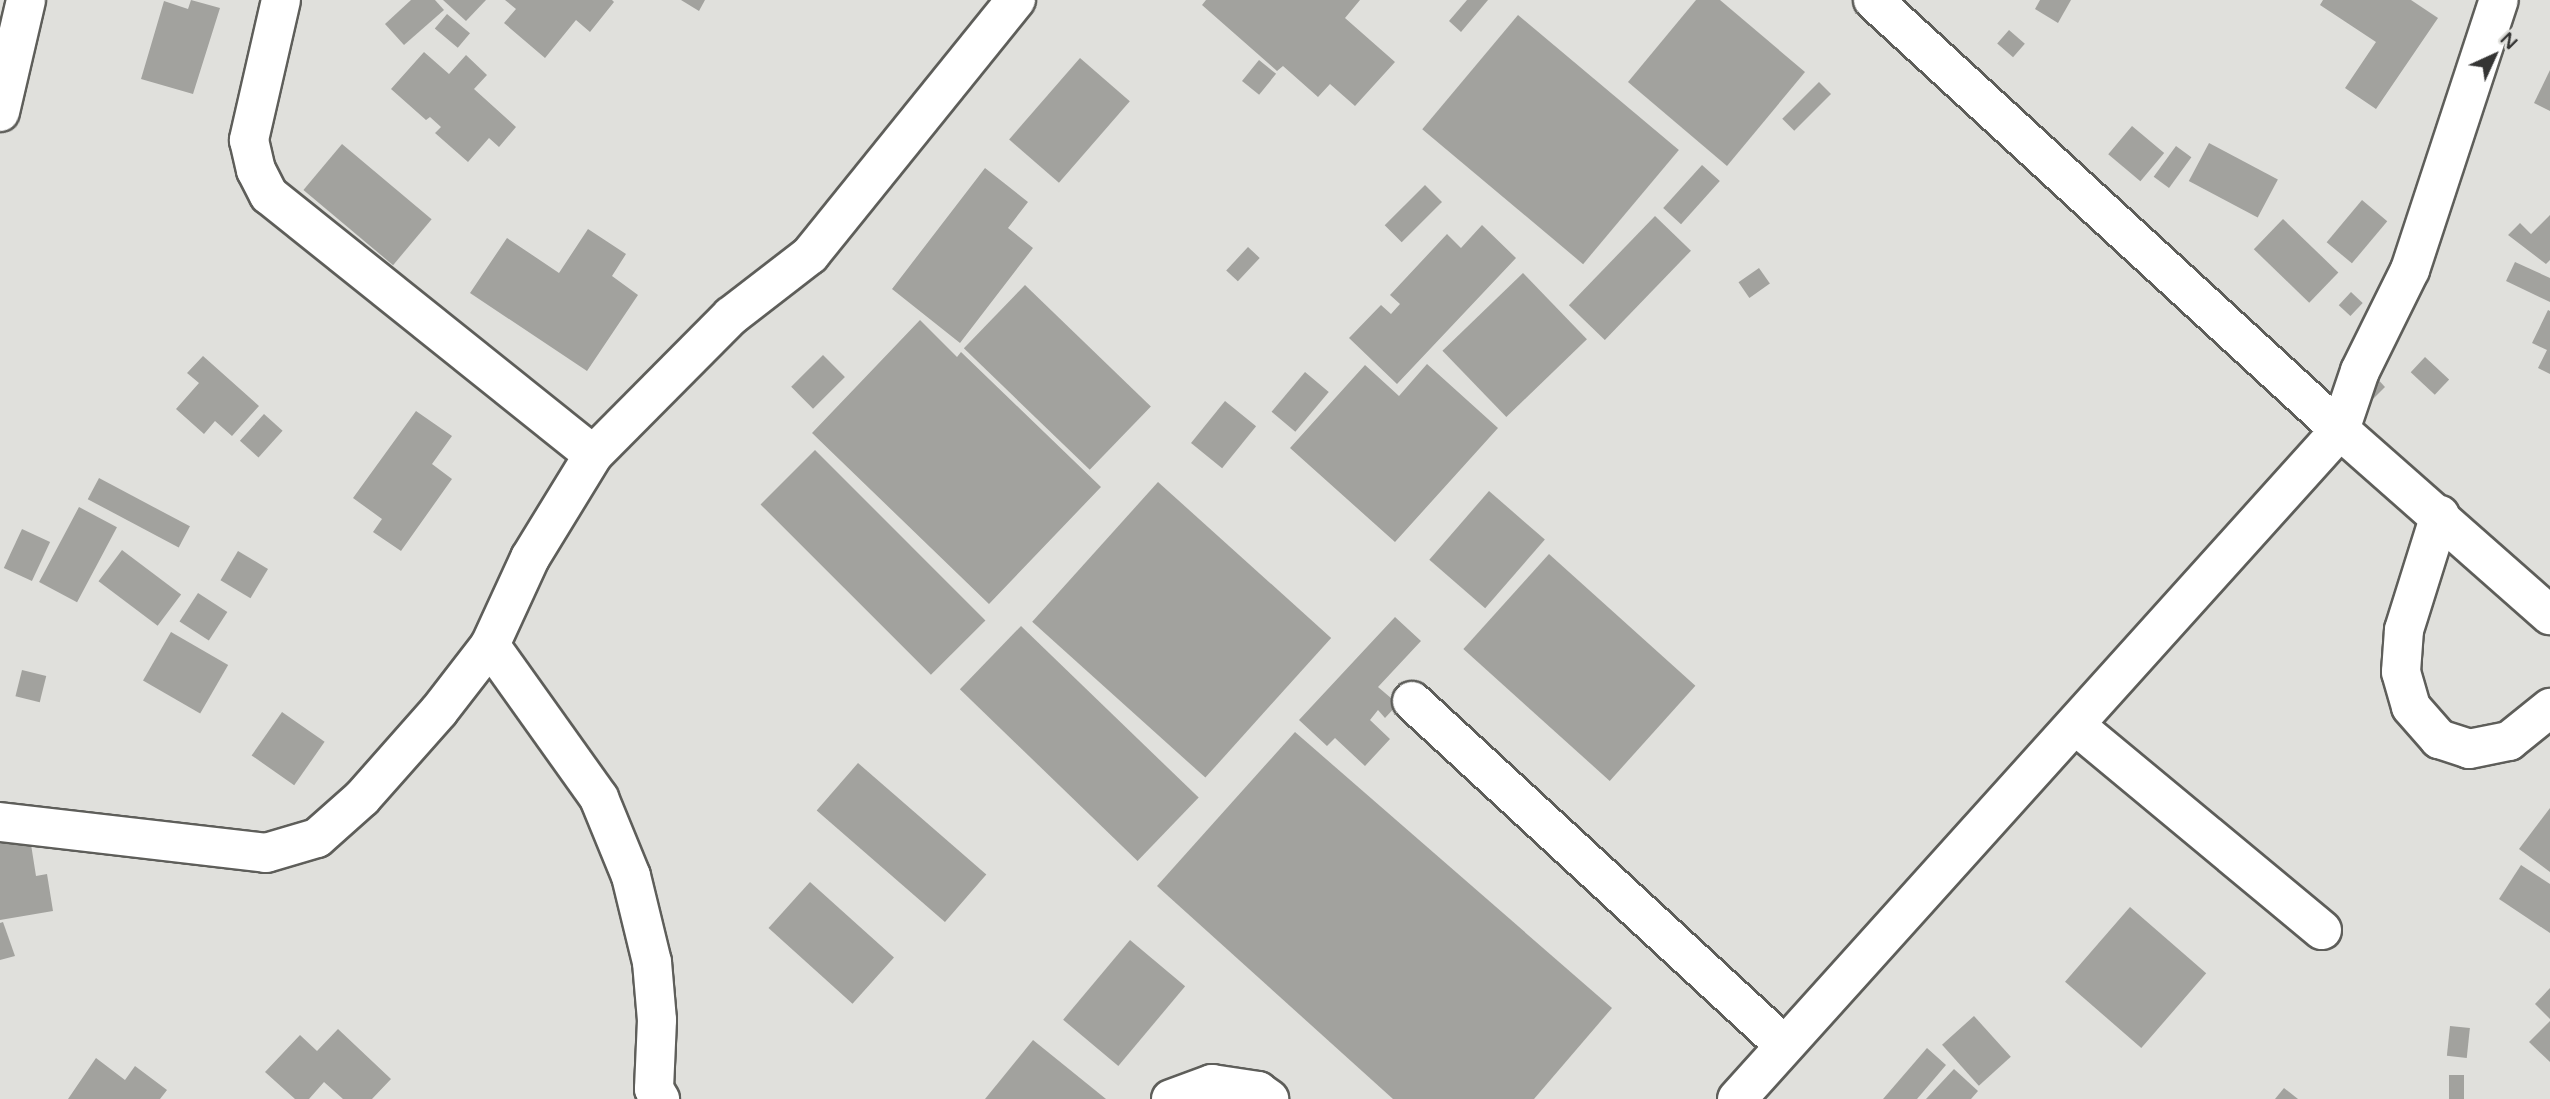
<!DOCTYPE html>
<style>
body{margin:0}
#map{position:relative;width:2550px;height:1099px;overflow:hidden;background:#e0e0dc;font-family:"Varela Round",sans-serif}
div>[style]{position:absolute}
.building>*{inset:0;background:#a2a29e;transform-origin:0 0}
.roads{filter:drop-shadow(2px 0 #5e5e5a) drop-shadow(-2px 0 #5e5e5a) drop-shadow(0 2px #5e5e5a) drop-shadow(0 -2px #5e5e5a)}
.minor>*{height:38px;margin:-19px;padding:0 19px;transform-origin:19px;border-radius:19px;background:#fff}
span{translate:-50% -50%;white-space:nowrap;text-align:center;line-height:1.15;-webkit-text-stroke:6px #e0e0dc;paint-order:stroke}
.north{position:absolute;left:2459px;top:21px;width:70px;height:70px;-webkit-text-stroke:5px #e0e0dc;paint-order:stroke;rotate:45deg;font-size:19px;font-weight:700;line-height:28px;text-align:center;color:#353534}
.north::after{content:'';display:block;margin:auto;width:24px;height:32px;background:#353534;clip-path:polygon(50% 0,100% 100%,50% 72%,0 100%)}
</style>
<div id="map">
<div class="building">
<div style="clip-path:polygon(191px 0,220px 8px,193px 94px,141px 79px,164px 1px,188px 9px)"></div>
<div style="clip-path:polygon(411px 0,435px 0,444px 10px,404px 45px,385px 24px)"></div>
<div style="clip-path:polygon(443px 0,486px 0,466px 21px)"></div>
<div style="clip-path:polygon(505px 0,612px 0,614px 2px,590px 32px,576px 20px,545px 58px,504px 23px,516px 9px)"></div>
<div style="clip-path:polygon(681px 0,705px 0,699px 11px)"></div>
<div style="clip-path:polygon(1206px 0,1360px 0,1345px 18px,1395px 62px,1355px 106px,1330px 84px,1318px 97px,1283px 66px,1277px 71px,1202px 5px)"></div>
<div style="clip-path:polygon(1467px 0,1488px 0,1461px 32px,1449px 21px)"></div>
<div style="clip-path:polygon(1696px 0,1720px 0,1805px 72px,1727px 166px,1628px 82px)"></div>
<div style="clip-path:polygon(2040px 0,2071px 0,2058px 23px,2035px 9px)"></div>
<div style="clip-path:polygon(2323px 0,2411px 0,2438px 18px,2376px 109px,2345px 88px,2376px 42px,2320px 5px)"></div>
<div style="left:447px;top:14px;width:30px;height:19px;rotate:40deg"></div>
<div style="left:1518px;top:15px;width:210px;height:149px;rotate:40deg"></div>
<div style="left:2009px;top:30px;width:21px;height:18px;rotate:41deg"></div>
<div style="clip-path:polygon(424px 52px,449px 74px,466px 55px,487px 75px,474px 89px,516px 127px,499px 147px,489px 138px,468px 162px,435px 133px,441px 127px,430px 117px,426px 120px,391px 89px)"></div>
<div style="left:1080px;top:58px;width:66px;height:108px;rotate:41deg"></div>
<div style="left:1259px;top:60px;width:22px;height:27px;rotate:39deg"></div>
<div style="clip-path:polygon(2550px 70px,2550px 111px,2534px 103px)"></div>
<div style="left:1819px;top:82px;width:17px;height:52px;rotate:45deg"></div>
<div style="left:2132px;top:126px;width:42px;height:37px;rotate:40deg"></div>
<div style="left:2209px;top:143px;width:78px;height:43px;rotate:28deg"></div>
<div style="left:342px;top:144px;width:117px;height:60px;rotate:40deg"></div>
<div style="left:2176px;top:146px;width:19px;height:38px;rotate:36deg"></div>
<div style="left:1702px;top:165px;width:24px;height:58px;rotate:42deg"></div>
<div style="clip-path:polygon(985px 168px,1028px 202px,1008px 228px,1033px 248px,960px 343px,892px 289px)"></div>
<div style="left:1425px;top:185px;width:24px;height:57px;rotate:45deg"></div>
<div style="left:2362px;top:200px;width:33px;height:55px;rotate:40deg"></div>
<div style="clip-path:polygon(2550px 215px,2550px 260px,2546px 264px,2508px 235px,2520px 223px,2531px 234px)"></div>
<div style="left:1655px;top:216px;width:50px;height:124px;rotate:44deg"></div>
<div style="left:2283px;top:219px;width:77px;height:42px;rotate:44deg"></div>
<div style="clip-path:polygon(1482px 225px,1516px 258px,1397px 384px,1349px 338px,1381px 305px,1391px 314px,1400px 304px,1390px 295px,1447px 234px,1461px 248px)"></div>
<div style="clip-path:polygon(588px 229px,626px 254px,612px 276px,638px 295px,587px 371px,470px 293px,507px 238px,559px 273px)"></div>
<div style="left:1248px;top:247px;width:16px;height:32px;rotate:43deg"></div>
<div style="clip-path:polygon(2515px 262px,2550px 278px,2550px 302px,2506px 281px)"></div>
<div style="left:1759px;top:268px;width:19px;height:25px;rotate:55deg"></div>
<div style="left:1523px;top:273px;width:92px;height:112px;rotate:46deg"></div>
<div style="left:1025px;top:285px;width:175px;height:88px;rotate:44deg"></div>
<div style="left:2351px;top:292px;width:16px;height:18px;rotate:43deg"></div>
<div style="clip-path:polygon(2548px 310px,2550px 311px,2550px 374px,2538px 368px,2547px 350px,2532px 343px)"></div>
<div style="clip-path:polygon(920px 320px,957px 357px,961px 352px,1101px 487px,989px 604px,812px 433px)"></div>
<div style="left:823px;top:355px;width:31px;height:45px;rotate:45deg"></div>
<div style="clip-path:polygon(203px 356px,259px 406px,232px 436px,215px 421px,204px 434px,176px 409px,199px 383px,187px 373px)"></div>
<div style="left:2425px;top:357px;width:33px;height:21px;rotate:43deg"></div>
<div style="clip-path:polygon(1427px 364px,1498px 428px,1395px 542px,1290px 448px,1365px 365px,1399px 396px)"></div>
<div style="left:1305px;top:372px;width:31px;height:52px;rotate:40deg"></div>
<div style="clip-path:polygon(2373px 374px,2385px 387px,2368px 404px)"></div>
<div style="left:1225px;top:401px;width:40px;height:54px;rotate:39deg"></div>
<div style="clip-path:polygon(416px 411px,452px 436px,432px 464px,452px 479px,401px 551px,373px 532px,382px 519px,353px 498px)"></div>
<div style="left:264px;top:414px;width:25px;height:36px;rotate:42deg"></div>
<div style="left:815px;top:450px;width:241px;height:77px;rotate:45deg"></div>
<div style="left:99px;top:478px;width:103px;height:24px;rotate:28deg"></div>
<div style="left:1158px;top:482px;width:233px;height:188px;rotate:42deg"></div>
<div style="left:1489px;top:491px;width:74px;height:91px;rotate:41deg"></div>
<div style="left:79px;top:507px;width:43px;height:85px;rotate:28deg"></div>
<div style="left:22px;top:529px;width:31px;height:43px;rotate:25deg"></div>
<div style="left:122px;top:550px;width:74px;height:39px;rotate:37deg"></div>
<div style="left:238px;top:551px;width:35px;height:34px;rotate:31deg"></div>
<div style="left:1549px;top:554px;width:197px;height:128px;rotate:42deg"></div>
<div style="left:198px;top:593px;width:35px;height:34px;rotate:33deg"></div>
<div style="clip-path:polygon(1395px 617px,1421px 641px,1378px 687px,1398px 704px,1385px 718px,1378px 710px,1370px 720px,1390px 739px,1365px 766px,1335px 738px,1327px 746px,1299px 720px)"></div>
<div style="left:1021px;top:626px;width:247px;height:88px;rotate:44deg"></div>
<div style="left:171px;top:632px;width:66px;height:56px;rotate:30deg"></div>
<div style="left:22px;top:670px;width:25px;height:27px;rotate:14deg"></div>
<div style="left:282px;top:712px;width:52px;height:53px;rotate:35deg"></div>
<div style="clip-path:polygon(1295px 732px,1612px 1008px,1534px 1099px,1393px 1099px,1157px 886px)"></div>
<div style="left:858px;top:763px;width:170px;height:63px;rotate:41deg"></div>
<div style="clip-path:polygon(2550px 808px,2550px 872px,2519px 849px)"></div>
<div style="clip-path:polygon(30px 838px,36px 876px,47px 874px,53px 911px,0 920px,0 843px)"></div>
<div style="clip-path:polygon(2521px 865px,2550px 884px,2550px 933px,2499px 899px)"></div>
<div style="left:810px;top:882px;width:113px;height:62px;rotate:42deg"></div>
<div style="left:2130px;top:907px;width:101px;height:99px;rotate:41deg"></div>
<div style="clip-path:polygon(3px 922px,15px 956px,0 960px,0 923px)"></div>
<div style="left:1130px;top:940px;width:72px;height:104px;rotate:40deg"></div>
<div style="clip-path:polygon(2550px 988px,2550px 1019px,2535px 1004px)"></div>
<div style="left:1974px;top:1016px;width:55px;height:43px;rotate:48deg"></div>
<div style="clip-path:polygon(2550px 1021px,2550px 1062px,2529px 1042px)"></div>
<div style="left:2450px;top:1026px;width:20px;height:30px;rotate:6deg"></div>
<div style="clip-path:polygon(338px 1029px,391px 1079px,372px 1099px,343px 1099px,324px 1082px,309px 1099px,295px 1099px,265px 1072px,300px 1035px,317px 1051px)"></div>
<div style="clip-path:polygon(1033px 1040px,1106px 1099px,985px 1099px)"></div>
<div style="clip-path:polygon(1927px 1048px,1946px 1065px,1917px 1099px,1883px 1099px)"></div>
<div style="clip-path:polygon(96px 1058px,125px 1080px,135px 1066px,167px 1090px,160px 1099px,68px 1099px)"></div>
<div style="clip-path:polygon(1954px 1069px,1978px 1091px,1971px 1099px,1926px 1099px)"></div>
<div style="left:2449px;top:1075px;width:15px;height:24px"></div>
<div style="clip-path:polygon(2284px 1088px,2298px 1099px,2275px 1099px)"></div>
</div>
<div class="roads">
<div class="minor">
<div style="left:281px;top:0;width:144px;rotate:102.9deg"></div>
<div style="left:249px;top:140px;width:31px;rotate:77deg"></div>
<div style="left:256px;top:170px;width:28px;rotate:63deg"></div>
<div style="left:269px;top:195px;width:415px;rotate:38.7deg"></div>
<div style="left:1873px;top:0;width:635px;rotate:42.64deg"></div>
<div style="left:2340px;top:430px;width:280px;rotate:41.4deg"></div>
<div style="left:0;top:112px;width:115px;rotate:-76.9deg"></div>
<div style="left:2440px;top:515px;width:121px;rotate:107.4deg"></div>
<div style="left:2404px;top:630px;width:42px;rotate:94.1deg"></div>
<div style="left:2401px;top:672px;width:36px;rotate:74deg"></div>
<div style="left:2411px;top:707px;width:43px;rotate:48.8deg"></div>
<div style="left:2439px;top:739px;width:32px;rotate:18deg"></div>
<div style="left:2469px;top:749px;width:41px;rotate:-11.3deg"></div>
<div style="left:2509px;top:741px;width:53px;rotate:-38.8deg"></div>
<div style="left:490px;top:645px;width:188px;rotate:54.5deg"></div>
<div style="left:599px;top:798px;width:84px;rotate:67.7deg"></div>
<div style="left:631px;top:876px;width:89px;rotate:76.3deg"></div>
<div style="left:652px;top:962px;width:58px;rotate:85.1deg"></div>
<div style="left:657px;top:1020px;width:69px;rotate:92.5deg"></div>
<div style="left:654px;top:1089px;width:12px;rotate:59deg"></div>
<div style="left:1412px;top:701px;width:507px;rotate:42.76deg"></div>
<div style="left:2075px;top:725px;width:321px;rotate:39.7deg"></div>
<div style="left:0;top:822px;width:268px;rotate:6.6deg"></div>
<div style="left:266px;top:853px;width:53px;rotate:-16.4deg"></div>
<div style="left:317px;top:838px;width:60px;rotate:-41.6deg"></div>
<div style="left:362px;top:798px;width:116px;rotate:-48.5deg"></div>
<div style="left:439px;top:711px;width:83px;rotate:-52.3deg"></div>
<div style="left:490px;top:645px;width:96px;rotate:-65.3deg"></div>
<div style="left:530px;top:558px;width:121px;rotate:-58.5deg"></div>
<div style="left:593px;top:455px;width:196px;rotate:-45.2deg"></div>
<div style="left:731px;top:316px;width:100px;rotate:-37.7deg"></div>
<div style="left:810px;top:255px;width:328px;rotate:-51.1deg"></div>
<div style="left:1171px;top:1099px;width:44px;rotate:-20.1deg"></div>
<div style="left:1212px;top:1084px;width:47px;rotate:8.7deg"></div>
<div style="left:1258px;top:1091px;width:14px;rotate:36deg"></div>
<div style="left:1737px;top:1099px;width:901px;rotate:-47.97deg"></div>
<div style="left:2340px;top:430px;width:62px;rotate:-71.3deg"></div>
<div style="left:2360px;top:371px;width:113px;rotate:-63.7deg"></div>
<div style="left:2410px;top:270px;width:284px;rotate:-71.8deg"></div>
</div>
</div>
<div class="north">N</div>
</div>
